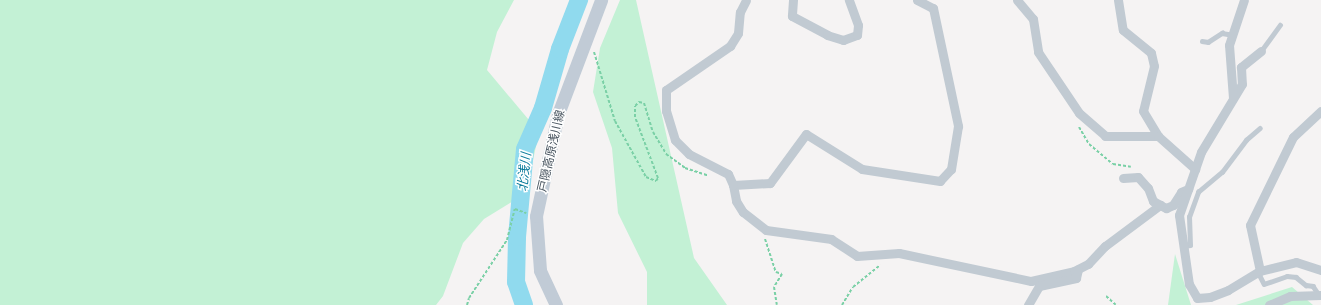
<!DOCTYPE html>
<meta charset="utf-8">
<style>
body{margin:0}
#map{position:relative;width:1321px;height:305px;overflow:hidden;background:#f5f3f3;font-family:Lato,"Noto Sans JP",sans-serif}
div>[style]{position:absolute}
.green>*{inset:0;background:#c3f1d5}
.river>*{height:18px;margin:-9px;padding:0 9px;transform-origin:9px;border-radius:9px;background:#90daee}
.path>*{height:2px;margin-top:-1px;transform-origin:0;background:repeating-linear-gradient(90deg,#7ad0a6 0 3px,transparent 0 5px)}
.service>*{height:4.5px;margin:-2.25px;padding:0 2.25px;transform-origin:2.25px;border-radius:2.25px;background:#c1cad2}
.minor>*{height:9px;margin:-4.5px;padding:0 4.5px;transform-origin:4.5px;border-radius:4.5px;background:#c1cad2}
.secondary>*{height:13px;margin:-6.5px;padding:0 6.5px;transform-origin:6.5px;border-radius:6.5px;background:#c1cbd6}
span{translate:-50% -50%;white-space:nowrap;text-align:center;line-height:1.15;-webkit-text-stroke:3px #fff;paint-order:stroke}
.street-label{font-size:12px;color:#4a5661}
.water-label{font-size:13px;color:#0c7c9b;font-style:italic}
</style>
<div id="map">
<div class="green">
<div style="clip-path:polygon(0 0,514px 0,497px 32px,487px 70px,539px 132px,526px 193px,484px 219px,463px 243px,443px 296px,436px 305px,0 305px)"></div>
<div style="clip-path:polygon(620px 0,636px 0,694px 258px,727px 305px,647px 305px,647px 272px,618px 213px,612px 148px,593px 92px,600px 48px)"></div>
<div style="clip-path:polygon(1175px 254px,1191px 305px,1168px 305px)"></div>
<div style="clip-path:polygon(1292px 287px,1313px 305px,1236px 305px)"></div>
</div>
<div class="river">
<div style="left:524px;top:305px;width:24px;rotate:-109deg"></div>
<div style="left:516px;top:282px;width:45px;rotate:-88.7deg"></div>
<div style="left:517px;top:237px;width:88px;rotate:-84.8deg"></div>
<div style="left:525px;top:149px;width:45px;rotate:-66.3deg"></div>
<div style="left:543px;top:108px;width:61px;rotate:-73.9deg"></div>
<div style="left:560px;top:49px;width:53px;rotate:-68.8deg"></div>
</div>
<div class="path">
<div style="left:594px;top:52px;width:72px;rotate:73.1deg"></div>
<div style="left:615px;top:121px;width:64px;rotate:61deg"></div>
<div style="left:646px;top:177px;width:11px;rotate:22deg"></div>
<div style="left:656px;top:181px;width:4px;rotate:-56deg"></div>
<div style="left:658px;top:178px;width:65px;rotate:-110.7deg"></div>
<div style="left:635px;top:117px;width:11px;rotate:-90deg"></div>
<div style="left:635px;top:106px;width:6px;rotate:-45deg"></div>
<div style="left:639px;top:102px;width:5px;rotate:11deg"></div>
<div style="left:644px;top:103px;width:30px;rotate:73deg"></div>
<div style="left:653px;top:132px;width:26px;rotate:59deg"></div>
<div style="left:666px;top:154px;width:24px;rotate:36deg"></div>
<div style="left:685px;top:168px;width:25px;rotate:18deg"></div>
<div style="left:1079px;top:127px;width:20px;rotate:60deg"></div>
<div style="left:1089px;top:144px;width:31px;rotate:40deg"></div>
<div style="left:1113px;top:164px;width:18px;rotate:9deg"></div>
<div style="left:765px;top:239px;width:35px;rotate:72deg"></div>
<div style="left:776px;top:272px;width:6px;rotate:18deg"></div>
<div style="left:782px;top:274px;width:15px;rotate:122deg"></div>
<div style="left:774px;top:287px;width:18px;rotate:81deg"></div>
<div style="left:1106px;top:296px;width:13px;rotate:42deg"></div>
<div style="left:467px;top:305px;width:7px;rotate:-74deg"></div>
<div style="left:469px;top:298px;width:69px;rotate:-56.8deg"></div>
<div style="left:507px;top:240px;width:32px;rotate:-76deg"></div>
<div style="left:515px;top:209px;width:12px;rotate:20deg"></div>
<div style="left:842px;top:305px;width:21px;rotate:-59deg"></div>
<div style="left:853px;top:287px;width:35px;rotate:-39deg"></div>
</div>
<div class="service">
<div style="left:1202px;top:41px;width:6px;rotate:9deg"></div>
<div style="left:1208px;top:42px;width:17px;rotate:-33deg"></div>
<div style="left:1222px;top:33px;width:11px;rotate:10deg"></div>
<div style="left:1261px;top:51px;width:32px;rotate:-54deg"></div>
<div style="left:1183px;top:246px;width:7px;rotate:-8deg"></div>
<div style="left:1190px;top:245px;width:28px;rotate:-92deg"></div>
<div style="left:1189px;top:217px;width:27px;rotate:-70deg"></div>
<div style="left:1198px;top:192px;width:31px;rotate:-40deg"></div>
<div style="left:1222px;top:172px;width:40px;rotate:-53deg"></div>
<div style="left:1246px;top:140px;width:18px;rotate:-41deg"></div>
<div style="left:1258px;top:272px;width:13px;rotate:63deg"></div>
<div style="left:1264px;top:284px;width:24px;rotate:-19deg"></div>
<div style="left:1287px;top:276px;width:9px;rotate:6deg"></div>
<div style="left:1296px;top:277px;width:13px;rotate:39deg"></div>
<div style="left:1306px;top:285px;width:7px;rotate:8deg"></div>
<div style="left:1313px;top:286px;width:11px;rotate:56deg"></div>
</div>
<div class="minor">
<div style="left:793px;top:0;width:16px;rotate:94deg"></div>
<div style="left:792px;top:16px;width:40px;rotate:28deg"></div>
<div style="left:827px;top:35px;width:17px;rotate:17deg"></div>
<div style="left:843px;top:40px;width:15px;rotate:-20deg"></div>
<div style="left:857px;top:35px;width:10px;rotate:-84deg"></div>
<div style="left:858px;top:25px;width:27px;rotate:-110deg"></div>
<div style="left:917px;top:0;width:18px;rotate:27deg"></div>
<div style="left:933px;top:8px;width:121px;rotate:78deg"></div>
<div style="left:958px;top:126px;width:44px;rotate:99.2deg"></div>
<div style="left:951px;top:169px;width:16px;rotate:133deg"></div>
<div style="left:940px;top:181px;width:79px;rotate:-171.3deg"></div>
<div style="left:862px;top:169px;width:66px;rotate:-148deg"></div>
<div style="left:806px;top:134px;width:61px;rotate:126.3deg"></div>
<div style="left:770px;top:183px;width:37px;rotate:177deg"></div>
<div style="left:733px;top:185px;width:16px;rotate:79deg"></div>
<div style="left:736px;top:201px;width:13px;rotate:58deg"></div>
<div style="left:743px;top:212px;width:29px;rotate:38deg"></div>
<div style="left:766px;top:230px;width:66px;rotate:7.9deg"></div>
<div style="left:831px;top:239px;width:31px;rotate:33deg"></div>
<div style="left:857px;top:256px;width:42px;rotate:-4.1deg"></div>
<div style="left:899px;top:253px;width:135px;rotate:12deg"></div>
<div style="left:1031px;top:281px;width:44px;rotate:-13.1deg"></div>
<div style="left:1074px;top:271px;width:16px;rotate:-27deg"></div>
<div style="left:1088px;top:264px;width:25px;rotate:-47deg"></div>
<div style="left:1105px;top:246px;width:69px;rotate:-36.7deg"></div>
<div style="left:1160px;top:205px;width:7px;rotate:27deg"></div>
<div style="left:1166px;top:208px;width:8px;rotate:-23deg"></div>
<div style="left:1173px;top:205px;width:15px;rotate:-58deg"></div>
<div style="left:1181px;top:192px;width:8px;rotate:-23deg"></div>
<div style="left:1017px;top:0;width:25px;rotate:50deg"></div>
<div style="left:1033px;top:19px;width:33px;rotate:81deg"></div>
<div style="left:1038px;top:52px;width:73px;rotate:56.1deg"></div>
<div style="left:1079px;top:113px;width:35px;rotate:41deg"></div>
<div style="left:1105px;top:136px;width:53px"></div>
<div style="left:1118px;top:0;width:30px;rotate:81deg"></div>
<div style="left:1123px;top:30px;width:36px;rotate:39deg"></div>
<div style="left:1151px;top:53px;width:13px;rotate:77deg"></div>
<div style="left:1154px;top:66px;width:46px;rotate:103.7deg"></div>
<div style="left:1143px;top:111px;width:29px;rotate:59deg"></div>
<div style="left:1158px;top:136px;width:50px;rotate:41.7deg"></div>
<div style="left:1261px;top:51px;width:26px;rotate:141deg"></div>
<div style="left:1241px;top:67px;width:17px;rotate:87deg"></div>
<div style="left:1242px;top:84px;width:79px;rotate:121.1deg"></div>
<div style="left:1201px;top:152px;width:67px;rotate:109.2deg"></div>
<div style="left:1179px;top:215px;width:70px;rotate:81.8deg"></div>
<div style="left:1189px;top:284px;width:16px;rotate:60deg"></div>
<div style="left:1197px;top:298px;width:13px;rotate:-4deg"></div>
<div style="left:1210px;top:297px;width:19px;rotate:-21deg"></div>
<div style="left:1228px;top:290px;width:37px;rotate:-31deg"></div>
<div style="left:1260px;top:271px;width:37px;rotate:-14deg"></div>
<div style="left:1296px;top:262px;width:26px;rotate:18deg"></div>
<div style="left:1233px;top:98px;width:53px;rotate:-94.3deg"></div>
<div style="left:1229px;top:45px;width:47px;rotate:-71.6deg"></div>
<div style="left:1123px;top:178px;width:15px;rotate:-4deg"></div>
<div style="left:1138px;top:177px;width:15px;rotate:48deg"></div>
<div style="left:1148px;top:188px;width:14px;rotate:69deg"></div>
<div style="left:1153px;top:201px;width:8px;rotate:30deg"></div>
<div style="left:733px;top:185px;width:12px;rotate:-114deg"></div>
<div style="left:728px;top:174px;width:44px;rotate:-152.9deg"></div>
<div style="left:689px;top:154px;width:20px;rotate:-135deg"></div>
<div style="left:675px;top:140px;width:30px;rotate:-107deg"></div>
<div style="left:666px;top:111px;width:21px;rotate:-90deg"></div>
<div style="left:666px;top:90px;width:78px;rotate:-34.5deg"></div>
<div style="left:730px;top:46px;width:15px;rotate:-58deg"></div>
<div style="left:738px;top:33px;width:21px;rotate:-85deg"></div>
<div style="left:740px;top:12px;width:13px;rotate:-63deg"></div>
<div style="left:1260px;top:271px;width:47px;rotate:-102.3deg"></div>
<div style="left:1250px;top:225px;width:98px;rotate:-64deg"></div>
<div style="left:1293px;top:137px;width:38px;rotate:-43deg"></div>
<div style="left:1028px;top:305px;width:22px;rotate:-60deg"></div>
<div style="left:1039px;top:286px;width:38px;rotate:-12deg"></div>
<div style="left:1076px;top:278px;width:9px;rotate:-77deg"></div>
<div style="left:1269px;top:305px;width:23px;rotate:-23deg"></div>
<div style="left:1290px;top:296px;width:31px;rotate:-2deg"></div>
</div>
<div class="secondary">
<div style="left:556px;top:305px;width:38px;rotate:-115deg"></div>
<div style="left:540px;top:270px;width:54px;rotate:-94.2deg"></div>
<div style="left:536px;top:216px;width:104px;rotate:-77.8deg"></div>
<div style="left:558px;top:114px;width:122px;rotate:-69.3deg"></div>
</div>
<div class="street-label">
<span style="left:551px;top:151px;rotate:-77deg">戸隠高原浅川線</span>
</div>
<div class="water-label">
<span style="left:524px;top:172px;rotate:-84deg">北浅川</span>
</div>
</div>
